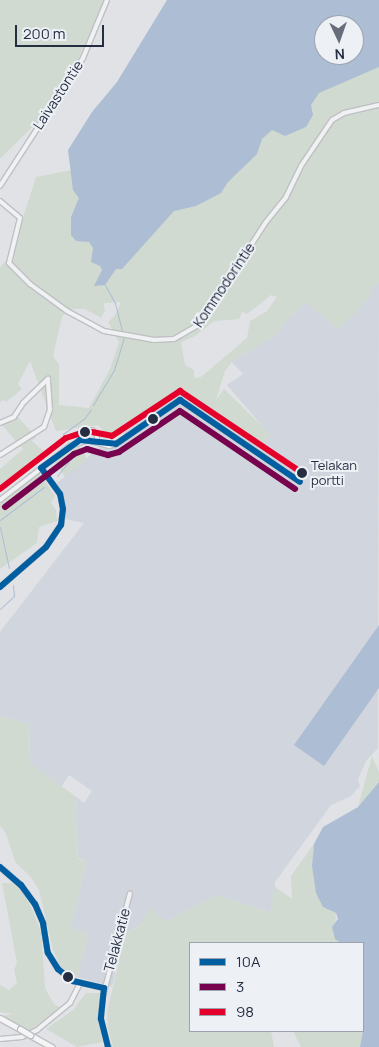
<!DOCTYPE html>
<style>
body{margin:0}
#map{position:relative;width:379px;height:1047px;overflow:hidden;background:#e1e2e6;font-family:Manrope,sans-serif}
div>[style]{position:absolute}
.built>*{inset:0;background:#d1d5dd}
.green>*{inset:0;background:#d0dad0}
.water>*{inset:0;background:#acbdd4}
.stream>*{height:1px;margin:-0.5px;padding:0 0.5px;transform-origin:0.5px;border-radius:0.5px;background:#acbdd4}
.roads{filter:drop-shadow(1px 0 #bfc0c4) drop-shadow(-1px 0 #bfc0c4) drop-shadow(0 1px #bfc0c4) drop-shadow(0 -1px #bfc0c4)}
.minor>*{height:4px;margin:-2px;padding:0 2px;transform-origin:2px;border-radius:2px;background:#f0f1f3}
.major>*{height:5px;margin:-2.5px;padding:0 2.5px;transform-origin:2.5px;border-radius:2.5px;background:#f5f5f6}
.bridges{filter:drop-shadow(1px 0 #bcbfc4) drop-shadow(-1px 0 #bcbfc4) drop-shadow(0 1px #bcbfc4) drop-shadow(0 -1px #bcbfc4)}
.major-bridge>*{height:5px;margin:-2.5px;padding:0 2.5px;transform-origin:2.5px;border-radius:2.5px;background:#f5f5f6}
.bus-1>*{height:6px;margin:-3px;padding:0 3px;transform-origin:3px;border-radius:3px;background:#005ea1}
.bus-2>*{height:6px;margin:-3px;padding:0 3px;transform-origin:3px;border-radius:3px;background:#77034e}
.bus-3>*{height:6px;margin:-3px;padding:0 3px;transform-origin:3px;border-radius:3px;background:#e4002b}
.dots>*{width:14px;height:14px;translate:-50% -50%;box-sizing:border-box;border:2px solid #edf1f6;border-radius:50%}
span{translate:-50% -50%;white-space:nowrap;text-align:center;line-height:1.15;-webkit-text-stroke:4px #edf1f6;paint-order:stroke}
.bus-label{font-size:13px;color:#252e41}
.left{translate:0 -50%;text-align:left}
.street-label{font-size:14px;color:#252e41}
.legend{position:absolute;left:189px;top:942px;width:175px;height:90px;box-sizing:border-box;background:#edf1f6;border:1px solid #9da3ae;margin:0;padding:6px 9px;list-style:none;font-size:15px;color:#252e41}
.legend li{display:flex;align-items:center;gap:10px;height:25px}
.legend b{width:25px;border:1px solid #9da3ae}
.north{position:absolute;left:314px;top:15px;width:50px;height:50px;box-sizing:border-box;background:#edf1f6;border:1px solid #9da3ae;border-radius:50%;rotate:177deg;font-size:14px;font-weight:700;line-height:20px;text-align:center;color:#252e41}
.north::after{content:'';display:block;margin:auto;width:18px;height:22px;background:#676d7b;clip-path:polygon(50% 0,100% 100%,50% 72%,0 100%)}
.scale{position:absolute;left:15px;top:25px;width:89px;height:22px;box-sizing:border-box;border:2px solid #252e41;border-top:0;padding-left:6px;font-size:15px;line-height:18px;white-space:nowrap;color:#252e41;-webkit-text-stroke:4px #edf1f6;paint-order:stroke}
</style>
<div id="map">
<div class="built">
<div style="clip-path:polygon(379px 282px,378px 748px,366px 761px,358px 779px,360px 786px,351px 796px,331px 805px,275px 882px,271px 913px,218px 895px,166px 922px,138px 927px,126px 933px,112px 987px,77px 977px,88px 935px,71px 927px,87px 861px,78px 858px,75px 796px,84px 803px,92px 791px,69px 775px,61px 787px,29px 763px,30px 724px,0 716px,0 632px,84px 523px,65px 519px,63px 498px,56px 484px,101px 446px,110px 448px,120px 444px,125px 431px,182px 389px,208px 411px,269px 434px,227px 385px,243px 374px,232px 362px,279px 332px,289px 317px,307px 302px,338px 330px,373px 285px)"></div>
</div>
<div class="green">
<div style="clip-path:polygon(0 0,105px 0,77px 62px,39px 120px,0 159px)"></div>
<div style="clip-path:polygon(evenodd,379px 50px,379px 282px,373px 285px,371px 296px,338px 330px,307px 302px,289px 317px,279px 332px,232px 362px,225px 371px,216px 400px,224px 389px,269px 433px,269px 438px,258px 447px,182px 389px,115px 436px,108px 436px,98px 425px,56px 431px,30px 361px,18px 384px,22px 389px,6px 402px,4px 400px,0 402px,0 267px,11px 255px,36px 177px,72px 170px,298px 103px,379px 50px,271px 295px,277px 297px,267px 311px,250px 321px,247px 338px,201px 377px,194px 378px,194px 370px,185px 365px,181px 342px,195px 336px,214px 321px,239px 319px,242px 312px,247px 314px,271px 295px,379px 50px,121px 302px,115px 315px,108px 322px,119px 342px,110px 369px,89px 408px,59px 405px,59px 365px,53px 356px,62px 317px,67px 309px,85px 309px,101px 318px,105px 310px,103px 303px,121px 302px)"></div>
<div style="clip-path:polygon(17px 416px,36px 437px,32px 441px,48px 455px,0 491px,0 469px,23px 449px,1px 424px)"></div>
<div style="clip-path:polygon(80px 447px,87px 459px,65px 477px,54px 461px,72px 448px)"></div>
<div style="clip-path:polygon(39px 472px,55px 496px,51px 503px,56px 510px,57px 521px,39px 527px,37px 543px,0 569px,0 503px)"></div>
<div style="clip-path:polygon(0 716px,30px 724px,29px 763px,75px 796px,78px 859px,87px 861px,71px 927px,88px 935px,77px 977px,67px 973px,60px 966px,53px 950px,39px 890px,30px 876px,15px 862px,6px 833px,0 826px)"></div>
<div style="clip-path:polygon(372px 756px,379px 772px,379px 782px,358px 807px)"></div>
<div style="clip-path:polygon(314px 844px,312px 866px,323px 907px,336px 913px,335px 938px,341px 943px,190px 943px,190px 1031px,271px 1031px,274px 1047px,113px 1047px,108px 1029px,107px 1012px,126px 933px,139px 927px,150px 908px,166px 922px,218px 895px,271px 913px,274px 886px,292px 899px,291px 876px)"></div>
<div style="clip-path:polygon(2px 883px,12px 883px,23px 892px,32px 909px,41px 932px,45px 988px,54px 1004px,61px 1008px,29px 1031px,3px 1016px,12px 1014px,0 1012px,0 985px,9px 990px,17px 983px,14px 970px,17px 963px)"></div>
<div style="clip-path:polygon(86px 993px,101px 993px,99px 1019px,103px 1042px,77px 1047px,46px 1029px,73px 1010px)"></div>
<div style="clip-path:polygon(363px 1029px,363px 1031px,360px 1047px,301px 1047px,293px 1031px)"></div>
</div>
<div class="water">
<div style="clip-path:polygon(evenodd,167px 0,379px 0,379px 67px,319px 93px,311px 105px,313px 115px,306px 127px,285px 136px,272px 130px,262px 139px,257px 154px,228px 182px,221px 193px,196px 206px,174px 211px,122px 269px,116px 269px,105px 285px,94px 286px,102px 270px,100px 266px,91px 262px,93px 248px,89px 242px,76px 241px,71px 235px,71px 217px,79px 198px,73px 190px,68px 150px,92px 112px,117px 82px,167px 0,324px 25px,354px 25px,354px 55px,324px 55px,324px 25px)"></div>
<div style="clip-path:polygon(379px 625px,379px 688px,324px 766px,294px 745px)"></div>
<div style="clip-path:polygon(379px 782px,379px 1047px,360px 1047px,363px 1031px,363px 943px,341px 943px,335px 939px,332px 927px,338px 919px,336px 913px,323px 907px,316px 893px,312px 866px,314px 844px,323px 827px,358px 807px)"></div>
</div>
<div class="stream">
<div style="left:105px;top:285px;width:21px;rotate:61deg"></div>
<div style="left:115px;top:303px;width:30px;rotate:76deg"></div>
<div style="left:93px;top:405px;width:41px;rotate:-59deg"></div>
<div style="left:114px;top:370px;width:34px;rotate:-73deg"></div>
<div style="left:64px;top:439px;width:5px;rotate:-101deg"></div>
<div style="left:63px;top:434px;width:26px;rotate:-36deg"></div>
<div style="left:84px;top:419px;width:12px;rotate:-55deg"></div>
<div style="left:57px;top:476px;width:27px;rotate:-51deg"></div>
<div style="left:74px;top:455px;width:4px;rotate:-117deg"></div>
<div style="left:0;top:520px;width:55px;rotate:-36.9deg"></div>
<div style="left:0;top:527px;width:42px;rotate:77.6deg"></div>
<div style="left:0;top:609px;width:19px;rotate:-43deg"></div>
<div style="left:14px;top:596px;width:11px;rotate:-95deg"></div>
</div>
<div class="roads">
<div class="minor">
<div style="left:0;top:186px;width:153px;rotate:-57deg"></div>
<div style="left:83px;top:58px;width:63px;rotate:-67.5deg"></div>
<div style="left:0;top:201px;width:26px;rotate:40deg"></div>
<div style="left:20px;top:218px;width:46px;rotate:103.7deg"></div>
<div style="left:9px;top:263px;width:30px;rotate:45deg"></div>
<div style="left:30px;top:284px;width:46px;rotate:36.1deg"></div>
<div style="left:67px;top:311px;width:42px;rotate:28.4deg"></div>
<div style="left:104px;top:331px;width:51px;rotate:10.2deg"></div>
<div style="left:154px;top:340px;width:20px;rotate:-3deg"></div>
<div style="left:174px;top:339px;width:30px;rotate:-30deg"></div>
<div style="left:200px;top:324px;width:121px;rotate:-57.1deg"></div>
<div style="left:266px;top:222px;width:32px;rotate:-51deg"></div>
<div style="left:286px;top:197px;width:34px;rotate:-64deg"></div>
<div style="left:301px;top:166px;width:55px;rotate:-56deg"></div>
<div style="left:332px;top:120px;width:14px;rotate:-30deg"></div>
<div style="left:344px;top:113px;width:36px;rotate:-13deg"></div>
<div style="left:0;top:423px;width:15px;rotate:-23deg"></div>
<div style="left:14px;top:417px;width:17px;rotate:-57deg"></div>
<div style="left:23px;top:403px;width:35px;rotate:-44deg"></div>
<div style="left:80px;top:440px;width:5px;rotate:-68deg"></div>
<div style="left:82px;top:435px;width:11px;rotate:-27deg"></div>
<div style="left:92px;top:430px;width:7px;rotate:45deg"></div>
<div style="left:97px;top:435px;width:6px;rotate:90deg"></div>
<div style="left:0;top:455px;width:52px;rotate:-32.5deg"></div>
<div style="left:44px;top:427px;width:18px;rotate:-71deg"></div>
<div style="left:50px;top:410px;width:31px;rotate:-94deg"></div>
<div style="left:0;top:500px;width:88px;rotate:-37.6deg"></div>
<div style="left:70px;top:446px;width:18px;rotate:-19deg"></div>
<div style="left:87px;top:440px;width:23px;rotate:15deg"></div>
<div style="left:109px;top:446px;width:7px;rotate:-16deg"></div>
<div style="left:116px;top:444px;width:78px;rotate:-34.5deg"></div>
<div style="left:180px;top:400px;width:145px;rotate:34.3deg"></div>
<div style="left:0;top:587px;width:61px;rotate:-41deg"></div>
<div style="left:46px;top:547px;width:27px;rotate:-56deg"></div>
<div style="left:61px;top:525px;width:16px;rotate:-83deg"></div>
<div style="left:63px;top:509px;width:15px;rotate:-101deg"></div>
<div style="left:60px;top:494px;width:32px;rotate:-126deg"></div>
<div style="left:0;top:867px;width:28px;rotate:41deg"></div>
<div style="left:21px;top:885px;width:24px;rotate:54deg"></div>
<div style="left:35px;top:904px;width:21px;rotate:67deg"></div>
<div style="left:43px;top:923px;width:30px;rotate:81deg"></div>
<div style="left:48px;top:953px;width:19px;rotate:58deg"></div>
<div style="left:58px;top:969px;width:19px;rotate:39deg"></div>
<div style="left:73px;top:981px;width:32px;rotate:13deg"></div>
<div style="left:0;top:1039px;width:22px;rotate:-5deg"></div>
<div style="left:22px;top:1037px;width:17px;rotate:-25deg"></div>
<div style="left:37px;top:1030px;width:43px;rotate:-39.3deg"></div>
<div style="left:70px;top:1003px;width:22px;rotate:-63deg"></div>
<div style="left:108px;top:1047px;width:29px;rotate:-104deg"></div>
<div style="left:101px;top:1019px;width:23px;rotate:-85deg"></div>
<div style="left:103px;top:996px;width:106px;rotate:-75.3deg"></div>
</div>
<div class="major">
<div style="left:0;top:1018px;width:23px;rotate:29deg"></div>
<div style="left:30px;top:1035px;width:25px;rotate:29deg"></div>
<div style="left:107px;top:1047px;width:1px"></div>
</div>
</div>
<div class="bridges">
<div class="major-bridge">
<div style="left:20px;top:1029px;width:12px;rotate:31deg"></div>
</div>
</div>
<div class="bus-1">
<div style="left:41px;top:468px;width:48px;rotate:-35.7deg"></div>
<div style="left:80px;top:440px;width:36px;rotate:6deg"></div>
<div style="left:116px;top:444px;width:78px;rotate:-34.5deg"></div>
<div style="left:180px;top:400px;width:145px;rotate:34.3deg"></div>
<div style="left:0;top:587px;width:61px;rotate:-41deg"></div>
<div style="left:46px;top:547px;width:27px;rotate:-56deg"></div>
<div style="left:61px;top:525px;width:16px;rotate:-83deg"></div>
<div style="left:63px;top:509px;width:15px;rotate:-101deg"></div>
<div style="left:60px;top:494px;width:32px;rotate:-126deg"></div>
<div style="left:0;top:867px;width:28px;rotate:41deg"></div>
<div style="left:21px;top:885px;width:24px;rotate:54deg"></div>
<div style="left:35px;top:904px;width:21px;rotate:67deg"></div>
<div style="left:43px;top:923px;width:30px;rotate:81deg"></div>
<div style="left:48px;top:953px;width:19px;rotate:58deg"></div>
<div style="left:58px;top:969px;width:19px;rotate:39deg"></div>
<div style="left:73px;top:981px;width:32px;rotate:13deg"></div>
<div style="left:104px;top:988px;width:31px;rotate:96deg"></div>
<div style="left:101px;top:1019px;width:29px;rotate:76deg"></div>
</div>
<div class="bus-2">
<div style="left:5px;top:507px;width:87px;rotate:-37.5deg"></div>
<div style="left:74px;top:454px;width:14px;rotate:-21deg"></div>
<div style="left:87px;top:449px;width:22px;rotate:16deg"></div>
<div style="left:108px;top:455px;width:11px;rotate:-15deg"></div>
<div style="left:119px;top:452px;width:73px;rotate:-33.9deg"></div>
<div style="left:180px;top:411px;width:139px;rotate:34.1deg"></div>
</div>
<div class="bus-3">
<div style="left:0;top:489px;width:83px;rotate:-37.7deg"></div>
<div style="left:66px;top:438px;width:22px;rotate:-18deg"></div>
<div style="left:87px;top:431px;width:25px;rotate:11deg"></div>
<div style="left:112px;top:436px;width:82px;rotate:-33.5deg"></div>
<div style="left:180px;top:391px;width:149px;rotate:33.8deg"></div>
</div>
<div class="dots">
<div style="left:153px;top:419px;background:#252e41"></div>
<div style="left:85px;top:432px;background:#252e41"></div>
<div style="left:302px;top:473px;background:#252e41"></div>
<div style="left:68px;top:977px;background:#252e41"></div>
</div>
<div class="bus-label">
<span class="left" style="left:311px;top:473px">Telakan<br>portti</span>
</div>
<div class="street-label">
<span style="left:58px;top:95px;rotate:-57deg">Laivastontie</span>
<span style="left:224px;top:285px;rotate:-56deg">Kommodorintie</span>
<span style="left:117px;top:940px;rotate:-75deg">Telakkatie</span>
</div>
<ul class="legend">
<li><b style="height:6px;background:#005ea1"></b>10A</li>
<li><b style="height:6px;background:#77034e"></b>3</li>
<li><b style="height:6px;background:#e4002b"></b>98</li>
</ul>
<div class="north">N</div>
<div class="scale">200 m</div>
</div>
